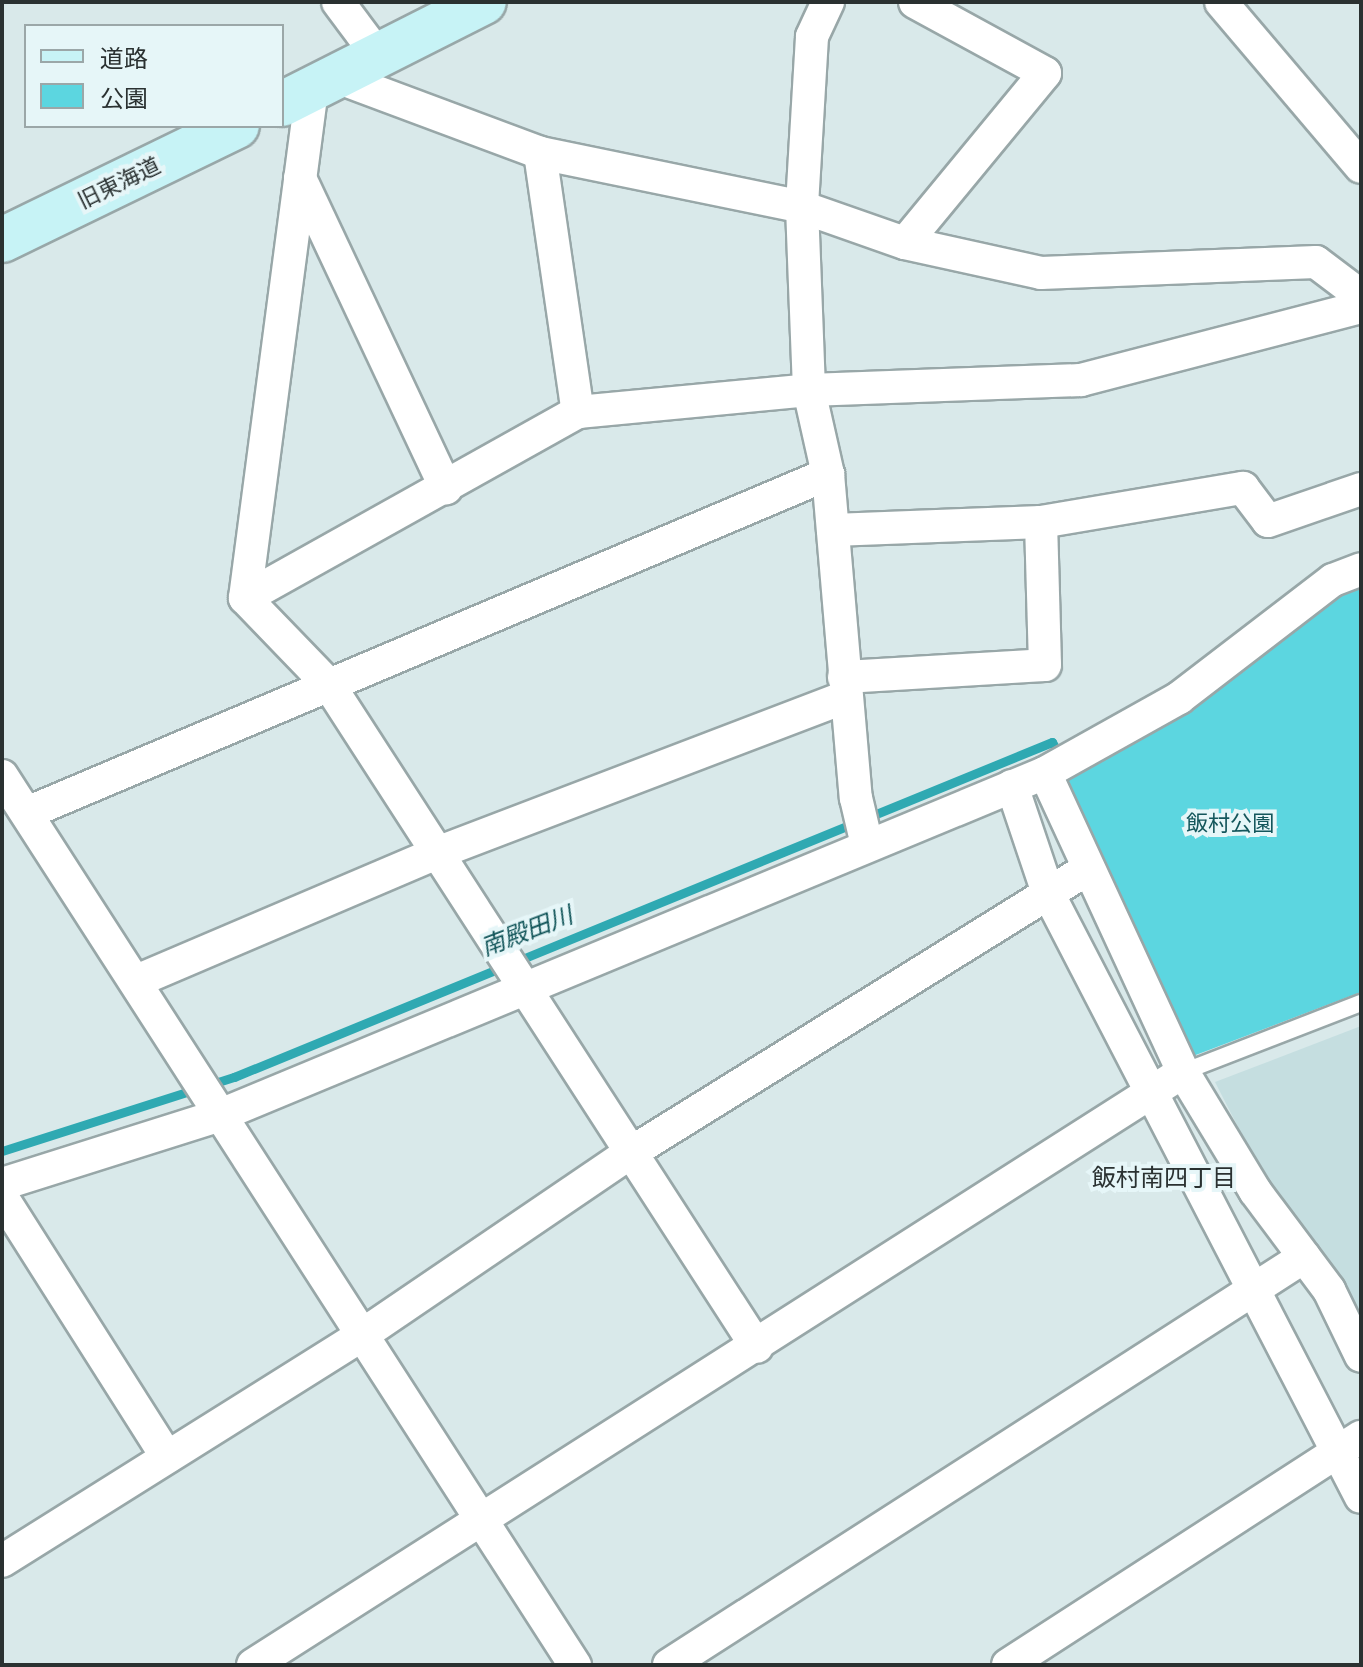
<!DOCTYPE html>
<meta charset="utf-8">
<style>
body{margin:0}
#map{position:relative;width:1363px;height:1667px;overflow:hidden;background:#d9e9ea;font-family:"DejaVu Sans","Noto Sans JP",sans-serif}
div>[style]{position:absolute}
.built>*{inset:0;background:#c5dee0}
.green>*{inset:0;background:#5cd6e0}
.stream>*{height:9px;margin:-4.5px;padding:0 4.5px;transform-origin:4.5px;border-radius:4.5px;background:#2fa9b2}
.roads{filter:drop-shadow(2px 0 #98a7a8) drop-shadow(-2px 0 #98a7a8) drop-shadow(0 2px #98a7a8) drop-shadow(0 -2px #98a7a8)}
.lane>*{height:16px;margin:-8px;padding:0 8px;transform-origin:8px;border-radius:8px;background:#fff}
.street>*{height:32px;margin:-16px;padding:0 16px;transform-origin:16px;border-radius:16px;background:#fff}
.secondary>*{height:44px;margin:-22px;padding:0 22px;transform-origin:22px;border-radius:22px;background:#c7f3f6}
span{translate:-50% -50%;white-space:nowrap;text-align:center;line-height:1.15;-webkit-text-stroke:8px #e6f6f8;paint-order:stroke}
.street-label{font-size:22px;color:#2a3131}
.park-label{font-size:22px;color:#13565b}
.water-label{font-size:24px;color:#105458;font-style:italic}
.neighbourhood-label{font-size:24px;color:#2a3131}
.frame{position:absolute;inset:0;border:4px solid #2a3131;pointer-events:none}
.legend{position:absolute;left:24px;top:24px;width:260px;height:104px;box-sizing:border-box;background:#e6f6f8;border:2px solid #9ba7a8;margin:0;padding:10px 14px;list-style:none;font-size:24px;color:#2a3131}
.legend li{display:flex;align-items:center;gap:16px;height:40px}
.legend b{width:40px;border:2px solid #9ba7a8}
</style>
<div id="map">
<div class="built">
<div style="clip-path:polygon(1361px 1026px,1361px 1325px,1275px 1199px,1215px 1082px)"></div>
</div>
<div class="green">
<div style="clip-path:polygon(1361px 582px,1361px 992px,1193px 1056px,1056px 766px)"></div>
</div>
<div class="stream">
<div style="left:2px;top:1151px;width:244px;rotate:-17.7deg"></div>
<div style="left:234px;top:1077px;width:884px;rotate:-22.27deg"></div>
<div style="left:1052px;top:742px;width:13px;rotate:61deg"></div>
</div>
<div class="roads">
<div class="lane">
<div style="left:1183px;top:1072px;width:191px;rotate:-21.2deg"></div>
</div>
<div class="street">
<div style="left:338px;top:2px;width:69px;rotate:53.3deg"></div>
<div style="left:828px;top:2px;width:38px;rotate:115deg"></div>
<div style="left:812px;top:37px;width:170px;rotate:93.4deg"></div>
<div style="left:802px;top:207px;width:183px;rotate:87.8deg"></div>
<div style="left:809px;top:390px;width:86px;rotate:77.3deg"></div>
<div style="left:828px;top:474px;width:325px;rotate:85.1deg"></div>
<div style="left:856px;top:798px;width:48px;rotate:76.8deg"></div>
<div style="left:1221px;top:2px;width:216px;rotate:49.7deg"></div>
<div style="left:337px;top:77px;width:217px;rotate:20.5deg"></div>
<div style="left:540px;top:153px;width:268px;rotate:11.6deg"></div>
<div style="left:802px;top:207px;width:109px;rotate:19.3deg"></div>
<div style="left:905px;top:243px;width:139px;rotate:12.4deg"></div>
<div style="left:1041px;top:273px;width:275px;rotate:-2.3deg"></div>
<div style="left:1316px;top:262px;width:56px;rotate:37.1deg"></div>
<div style="left:312px;top:89px;width:513px;rotate:97.5deg"></div>
<div style="left:245px;top:598px;width:121px;rotate:46deg"></div>
<div style="left:329px;top:685px;width:788px;rotate:57.12deg"></div>
<div style="left:540px;top:153px;width:262px;rotate:81.7deg"></div>
<div style="left:578px;top:412px;width:232px;rotate:-5.4deg"></div>
<div style="left:809px;top:390px;width:272px;rotate:-2.1deg"></div>
<div style="left:1081px;top:380px;width:289px;rotate:-14.6deg"></div>
<div style="left:300px;top:178px;width:343px;rotate:64.8deg"></div>
<div style="left:905px;top:243px;width:220px;rotate:-50.5deg"></div>
<div style="left:1045px;top:73px;width:148px;rotate:-151.4deg"></div>
<div style="left:833px;top:530px;width:208px;rotate:-2.2deg"></div>
<div style="left:1041px;top:522px;width:205px;rotate:-9.6deg"></div>
<div style="left:1243px;top:488px;width:41px;rotate:52.9deg"></div>
<div style="left:1268px;top:521px;width:98px;rotate:-19deg"></div>
<div style="left:245px;top:598px;width:381px;rotate:-29.2deg"></div>
<div style="left:844px;top:677px;width:201px;rotate:-3.4deg"></div>
<div style="left:1045px;top:665px;width:143px;rotate:-91.6deg"></div>
<div style="left:1045px;top:773px;width:329px;rotate:65.2deg"></div>
<div style="left:1183px;top:1072px;width:139px;rotate:58.8deg"></div>
<div style="left:1255px;top:1191px;width:124px;rotate:53.2deg"></div>
<div style="left:1329px;top:1290px;width:73px;rotate:64.1deg"></div>
<div style="left:2px;top:776px;width:1058px;rotate:57.2deg"></div>
<div style="left:1012px;top:786px;width:113px;rotate:71.4deg"></div>
<div style="left:1048px;top:893px;width:680px;rotate:62.61deg"></div>
<div style="left:27px;top:813px;width:870px;rotate:-22.94deg"></div>
<div style="left:139px;top:980px;width:324px;rotate:-23.1deg"></div>
<div style="left:437px;top:853px;width:438px;rotate:-20.9deg"></div>
<div style="left:2px;top:1184px;width:226px;rotate:-17.5deg"></div>
<div style="left:218px;top:1116px;width:895px;rotate:-22.53deg"></div>
<div style="left:1045px;top:773px;width:154px;rotate:-29.2deg"></div>
<div style="left:1179px;top:698px;width:194px;rotate:-37.5deg"></div>
<div style="left:1333px;top:580px;width:30px;rotate:-21deg"></div>
<div style="left:2px;top:1197px;width:308px;rotate:57.6deg"></div>
<div style="left:2px;top:1561px;width:429px;rotate:-32.1deg"></div>
<div style="left:365px;top:1333px;width:317px;rotate:-34.2deg"></div>
<div style="left:627px;top:1155px;width:540px;rotate:-31.84deg"></div>
<div style="left:253px;top:1665px;width:1103px;rotate:-32.52deg"></div>
<div style="left:669px;top:1665px;width:755px;rotate:-32.72deg"></div>
<div style="left:1008px;top:1665px;width:420px;rotate:-32.9deg"></div>
</div>
<div class="secondary">
<div style="left:282px;top:104px;width:226px;rotate:-26.8deg"></div>
<div style="left:2px;top:240px;width:261px;rotate:-25.9deg"></div>
</div>
</div>
<div class="street-label">
<span style="left:119px;top:183px;rotate:-26deg">旧東海道</span>
</div>
<div class="park-label">
<span style="left:1230px;top:824px">飯村公園</span>
</div>
<div class="water-label">
<span style="left:527px;top:932px;rotate:-21deg">南殿田川</span>
</div>
<div class="neighbourhood-label">
<span style="left:1164px;top:1179px">飯村南四丁目</span>
</div>
<div class="frame"></div>
<ul class="legend">
<li><b style="height:10px;background:#c7f3f6"></b>道路</li>
<li><b style="height:22px;background:#5cd6e0"></b>公園</li>
</ul>
</div>
